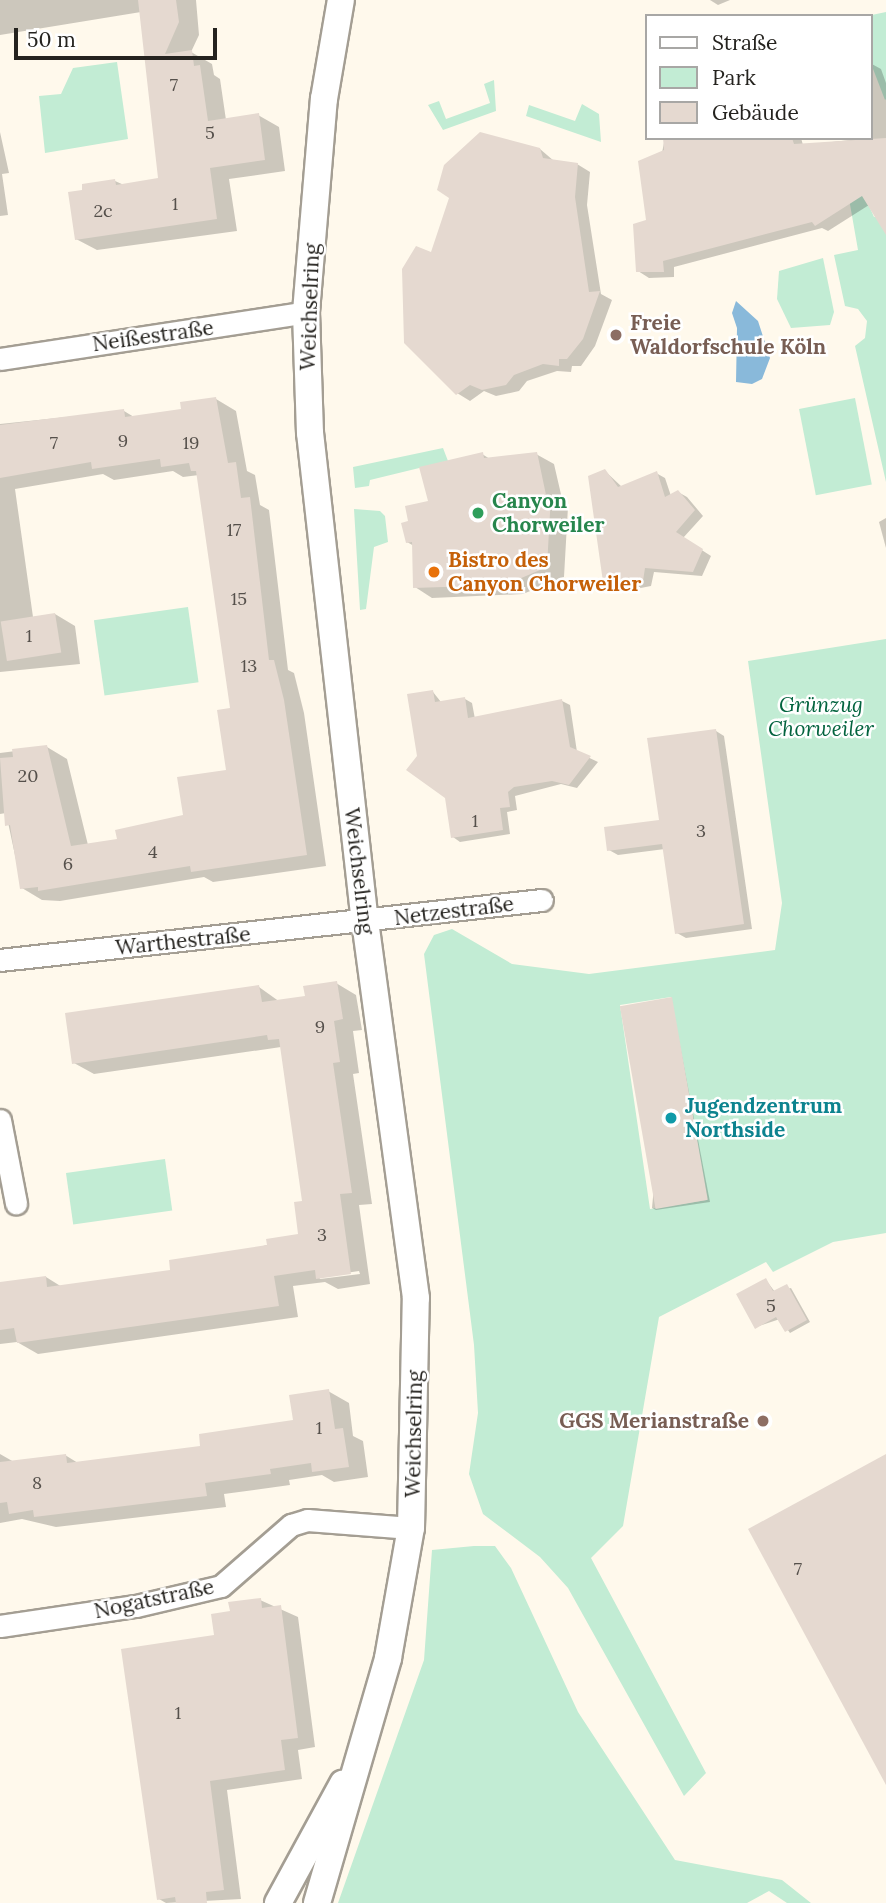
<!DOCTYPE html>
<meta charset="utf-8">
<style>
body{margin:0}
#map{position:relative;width:886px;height:1903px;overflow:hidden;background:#fff9ec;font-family:Lora,serif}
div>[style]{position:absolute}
.green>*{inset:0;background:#c2ecd4;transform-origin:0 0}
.water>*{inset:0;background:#89b9da}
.shadow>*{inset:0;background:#0003}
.building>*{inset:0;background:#e5d9d0;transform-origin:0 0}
.roads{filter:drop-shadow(2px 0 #a49e93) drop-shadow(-2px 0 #a49e93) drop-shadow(0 2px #a49e93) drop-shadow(0 -2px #a49e93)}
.minor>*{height:21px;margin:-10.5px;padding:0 10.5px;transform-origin:10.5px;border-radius:10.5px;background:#fff}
.tertiary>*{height:26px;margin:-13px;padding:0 13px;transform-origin:13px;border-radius:13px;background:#fff}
.dots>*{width:19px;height:19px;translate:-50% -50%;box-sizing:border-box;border:4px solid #fff;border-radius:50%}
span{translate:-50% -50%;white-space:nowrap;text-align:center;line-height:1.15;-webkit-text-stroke:5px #fff;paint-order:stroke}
.number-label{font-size:18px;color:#55504b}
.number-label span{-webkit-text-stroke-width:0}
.street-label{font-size:21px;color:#25231f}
.education-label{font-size:21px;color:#785e54;font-weight:700}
.left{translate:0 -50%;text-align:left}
.right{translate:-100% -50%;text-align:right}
.leisure-label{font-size:21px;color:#27864d;font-weight:700}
.food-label{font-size:21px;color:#c56008;font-weight:700}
.park-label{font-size:21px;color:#02633e;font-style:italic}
.culture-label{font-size:21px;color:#0d838f;font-weight:700}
.legend{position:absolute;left:645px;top:14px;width:228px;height:126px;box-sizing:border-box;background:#fff;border:2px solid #a8a7a5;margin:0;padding:9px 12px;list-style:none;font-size:21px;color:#25231f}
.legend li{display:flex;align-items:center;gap:14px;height:35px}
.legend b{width:35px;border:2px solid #a8a7a5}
.scale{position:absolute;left:14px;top:28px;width:203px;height:32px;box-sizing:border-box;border:4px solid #25231f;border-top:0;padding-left:9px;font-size:21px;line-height:24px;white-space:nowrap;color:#25231f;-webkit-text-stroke:5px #fff;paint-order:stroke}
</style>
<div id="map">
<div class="green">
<div style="clip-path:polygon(886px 12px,886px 99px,885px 100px,870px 61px,867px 16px)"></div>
<div style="clip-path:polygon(117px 62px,128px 139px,45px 153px,39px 96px,61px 94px,73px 68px)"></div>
<div style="clip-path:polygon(494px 80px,496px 111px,443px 130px,428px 105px,439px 101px,446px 119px,490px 103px,484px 84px)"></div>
<div style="clip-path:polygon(582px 104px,599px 114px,601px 142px,526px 116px,529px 105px,575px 121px)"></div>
<div style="clip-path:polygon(860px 185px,874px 217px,886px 215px,886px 482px,855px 346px,865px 338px,867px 321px,858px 309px,845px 306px,834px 255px,858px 250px,848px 193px)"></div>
<div style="clip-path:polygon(823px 258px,834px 312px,830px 325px,791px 328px,777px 299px,779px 271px)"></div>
<div style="left:855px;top:398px;width:88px;height:57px;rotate:79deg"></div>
<div style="clip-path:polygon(443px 448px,448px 461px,370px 480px,369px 486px,355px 488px,353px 467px)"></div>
<div style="clip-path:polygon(354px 509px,380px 511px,385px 516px,388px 542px,374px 547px,366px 609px,360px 610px)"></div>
<div style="left:188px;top:607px;width:76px;height:95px;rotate:82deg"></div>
<div style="clip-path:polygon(evenodd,886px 639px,886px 1233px,833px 1242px,773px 1272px,766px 1262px,659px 1317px,623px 1526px,591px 1558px,706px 1773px,684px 1796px,568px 1588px,540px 1557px,483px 1514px,469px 1474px,478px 1413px,474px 1345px,424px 954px,434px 935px,452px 929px,512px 964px,589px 974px,775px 950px,782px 903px,748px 661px,886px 639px,671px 997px,707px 1200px,650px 1209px,620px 1005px,671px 997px)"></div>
<div style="left:165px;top:1159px;width:52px;height:100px;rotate:82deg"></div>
<div style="clip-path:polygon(474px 1546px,495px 1546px,511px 1568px,578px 1712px,675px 1860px,782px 1880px,811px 1903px,787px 1903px,769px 1891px,747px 1903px,338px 1903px,424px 1660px,432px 1550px)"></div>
</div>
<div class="water">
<div style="clip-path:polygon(736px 301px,758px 321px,770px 358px,762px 379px,752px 384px,736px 382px,737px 328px,732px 313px)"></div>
</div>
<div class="shadow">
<div style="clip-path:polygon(0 0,196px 0,199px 35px,191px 52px,212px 64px,214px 75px,220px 79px,226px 120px,258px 115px,279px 127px,285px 171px,229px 179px,237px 231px,97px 250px,76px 239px,84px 191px,115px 181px,124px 185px,160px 180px,141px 12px,0 35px)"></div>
<div style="clip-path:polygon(710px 0,730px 0,718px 5px)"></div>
<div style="clip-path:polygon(870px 63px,881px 69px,886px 83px,886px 221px,869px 205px,828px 231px,822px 228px,674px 267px,674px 277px,649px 278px,638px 271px,665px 138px,801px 138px,803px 145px,870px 138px)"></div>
<div style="clip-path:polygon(0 132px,9px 173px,2px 174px,8px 215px,0 216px)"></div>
<div style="clip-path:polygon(540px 149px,554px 161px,577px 164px,590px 172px,587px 205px,601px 294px,612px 300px,595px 346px,581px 366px,572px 366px,571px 372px,557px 371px,527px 381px,519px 391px,496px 396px,484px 391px,470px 401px,457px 393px,404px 269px,416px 248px,432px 255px)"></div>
<div style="clip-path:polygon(216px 399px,236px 411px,247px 471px,255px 475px,260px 505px,269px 510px,288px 670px,294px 673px,304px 713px,326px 866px,213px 882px,204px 877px,60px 901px,42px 900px,22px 888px,6px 813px,0 814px,0 753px,47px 747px,67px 759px,88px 845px,119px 840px,185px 816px,228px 771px,232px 709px,199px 475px,183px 477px,173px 471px,114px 480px,103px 474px,15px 489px,33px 617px,55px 614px,75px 626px,80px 664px,0 672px,0 424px,124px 411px,134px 417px,183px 411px)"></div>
<div style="clip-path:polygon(482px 454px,490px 459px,536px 454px,554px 464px,563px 503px,568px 507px,564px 577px,523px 594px,432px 598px,415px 587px,414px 546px,407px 542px,410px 522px)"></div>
<div style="clip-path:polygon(605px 471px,622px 487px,656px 473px,665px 478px,671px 496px,678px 492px,687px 497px,703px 516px,683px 538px,711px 556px,702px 576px,654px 572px,651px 586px,615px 593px,606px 588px)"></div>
<div style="clip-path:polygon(886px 518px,886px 548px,879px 522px)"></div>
<div style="clip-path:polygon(433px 692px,441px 702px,465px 699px,472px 703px,475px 719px,562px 701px,570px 705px,577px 752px,598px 762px,577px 788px,561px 784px,515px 796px,517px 810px,507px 812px,510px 834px,460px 842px,453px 837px,446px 797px,419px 756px)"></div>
<div style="clip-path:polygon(716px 731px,724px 736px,752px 929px,686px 938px,677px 933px,665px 849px,618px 855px,609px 850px,661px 822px)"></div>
<div style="clip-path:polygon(evenodd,336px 983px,356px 995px,362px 1030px,353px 1031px,359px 1073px,353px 1074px,372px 1204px,359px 1205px,370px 1284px,338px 1289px,325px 1282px,293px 1286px,298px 1317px,38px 1354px,17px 1342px,0 1344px,0 1283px,46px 1277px,62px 1287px,172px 1271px,300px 1236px,304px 1203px,281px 1047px,94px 1074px,74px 1063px,259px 987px,280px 1002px,307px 998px,336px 983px,359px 1271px,360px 1274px,320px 1279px,319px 1277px,359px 1271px)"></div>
<div style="clip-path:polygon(671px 999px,710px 1202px,656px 1210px,652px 1208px)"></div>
<div style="clip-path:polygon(766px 1280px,775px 1292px,791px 1288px,810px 1322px,790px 1333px,780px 1319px,756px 1327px)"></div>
<div style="clip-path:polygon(328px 1391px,349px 1403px,353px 1436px,363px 1441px,368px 1477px,334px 1482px,322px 1475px,289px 1480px,290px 1485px,224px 1494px,226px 1507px,56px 1527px,22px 1519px,0 1523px,0 1454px,14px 1462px,65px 1455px,78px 1463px,202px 1447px,295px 1422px)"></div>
<div style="clip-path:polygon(260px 1600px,298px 1617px,315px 1747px,298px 1750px,302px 1779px,227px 1790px,241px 1899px,166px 1903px,159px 1899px,216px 1637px,232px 1613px)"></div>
</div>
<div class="building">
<div style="clip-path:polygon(138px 0,176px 0,179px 22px,165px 54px,192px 50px,194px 66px,200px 65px,208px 121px,259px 113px,265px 160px,210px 168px,217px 219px,75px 240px,68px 192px,82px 190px,82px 184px,115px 179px,116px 185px,158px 178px)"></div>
<div style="clip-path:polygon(480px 132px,540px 148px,543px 158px,578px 163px,575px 197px,589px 292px,600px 291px,583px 339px,567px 359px,559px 359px,559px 366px,543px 364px,514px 375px,506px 385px,482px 390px,470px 385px,456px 395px,404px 343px,402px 269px,416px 246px,431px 252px,449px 198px,437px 190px,444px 165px)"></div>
<div style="clip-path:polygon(663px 138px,792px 138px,794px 144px,886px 138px,886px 235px,862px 196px,815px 226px,812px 222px,663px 261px,664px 272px,636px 272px,633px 224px,646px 220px,638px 161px,664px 150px)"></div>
<div style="clip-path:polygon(216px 397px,228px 463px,236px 462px,241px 498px,250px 497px,269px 660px,274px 660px,284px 700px,307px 855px,191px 872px,190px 866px,38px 891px,38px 887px,20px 889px,10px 825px,5px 826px,0 758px,13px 757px,12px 749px,47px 745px,71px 846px,117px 839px,115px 830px,183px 815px,177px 777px,226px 770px,217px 710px,230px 708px,196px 471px,191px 471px,189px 463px,161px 467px,160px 459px,92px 469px,91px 462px,0 478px,0 425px,124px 409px,125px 417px,181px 409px,180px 402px)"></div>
<div style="clip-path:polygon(483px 452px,484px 458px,537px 452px,546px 495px,551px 495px,547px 567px,505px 585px,413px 588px,412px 542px,406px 543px,401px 523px,408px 521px,405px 506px,428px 501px,419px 467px)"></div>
<div style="clip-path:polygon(605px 469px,618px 487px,657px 471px,665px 497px,678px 490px,695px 510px,676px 532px,703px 549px,693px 572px,645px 568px,643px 581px,604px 589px,588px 476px)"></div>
<div style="left:55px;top:613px;width:40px;height:55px;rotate:81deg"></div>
<div style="clip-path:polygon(433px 690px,435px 702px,465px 697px,468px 718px,562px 699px,570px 747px,591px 756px,569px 785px,552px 781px,514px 787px,508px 792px,510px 807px,500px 808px,503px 830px,451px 838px,445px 798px,406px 770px,417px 756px,407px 694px)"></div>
<div style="clip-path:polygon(716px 729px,744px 924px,675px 934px,662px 844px,607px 851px,604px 827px,659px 820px,647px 738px)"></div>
<div style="clip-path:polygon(337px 981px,343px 1019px,334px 1021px,340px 1062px,333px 1063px,352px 1193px,340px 1194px,351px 1274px,316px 1279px,315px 1270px,274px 1276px,279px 1306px,17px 1343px,14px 1328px,0 1330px,0 1282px,46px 1276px,47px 1287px,170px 1270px,169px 1260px,267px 1245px,266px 1239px,298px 1234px,294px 1202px,302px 1201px,279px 1039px,268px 1040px,267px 1035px,72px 1064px,65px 1013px,259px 985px,262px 1002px,305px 996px,303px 986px)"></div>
<div style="left:672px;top:997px;width:206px;height:53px;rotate:80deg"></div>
<div style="clip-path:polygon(766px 1278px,773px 1291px,787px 1284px,807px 1320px,785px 1332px,776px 1317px,755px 1329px,736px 1294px)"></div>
<div style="clip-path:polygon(329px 1389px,335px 1429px,343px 1428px,349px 1467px,312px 1472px,311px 1463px,270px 1469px,271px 1474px,205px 1483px,207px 1496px,34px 1517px,33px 1510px,9px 1514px,7px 1502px,0 1503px,0 1462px,66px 1454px,67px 1463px,200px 1446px,199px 1434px,293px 1420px,289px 1395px)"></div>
<div style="clip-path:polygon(886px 1454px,886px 1785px,748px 1529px)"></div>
<div style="clip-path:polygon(261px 1598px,262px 1608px,281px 1605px,298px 1738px,281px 1740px,285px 1770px,210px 1781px,224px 1890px,206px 1892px,207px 1903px,176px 1903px,175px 1897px,157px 1900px,121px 1649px,214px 1635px,211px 1614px,230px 1611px,228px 1602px)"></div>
</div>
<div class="roads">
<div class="minor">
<div style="left:0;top:359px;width:310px;rotate:-8.7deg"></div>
<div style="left:0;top:960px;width:545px;rotate:-6.32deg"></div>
<div style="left:0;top:1120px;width:85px;rotate:79.1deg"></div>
<div style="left:0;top:1626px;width:137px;rotate:-8.4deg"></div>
<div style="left:136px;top:1606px;width:87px;rotate:-13.2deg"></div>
<div style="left:221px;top:1586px;width:93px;rotate:-41.1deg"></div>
<div style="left:291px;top:1525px;width:17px;rotate:-17deg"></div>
<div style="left:307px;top:1520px;width:104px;rotate:4.4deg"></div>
</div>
<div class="tertiary">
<div style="left:278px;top:1903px;width:136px;rotate:-61.4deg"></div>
<div style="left:317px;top:1903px;width:255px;rotate:-73.8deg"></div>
<div style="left:388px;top:1658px;width:132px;rotate:-80deg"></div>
<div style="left:411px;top:1528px;width:230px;rotate:-88.8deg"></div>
<div style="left:416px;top:1298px;width:378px;rotate:-97.7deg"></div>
<div style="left:365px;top:923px;width:493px;rotate:-96.4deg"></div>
<div style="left:310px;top:433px;width:121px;rotate:-91.9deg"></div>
<div style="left:306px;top:312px;width:214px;rotate:-85.2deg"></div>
<div style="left:324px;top:99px;width:100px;rotate:-80.3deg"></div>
</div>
</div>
<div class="dots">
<div style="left:616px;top:335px;background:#8d6e63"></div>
<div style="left:478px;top:513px;background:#2e9e5b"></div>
<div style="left:434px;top:572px;background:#e8710a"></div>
<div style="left:671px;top:1118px;background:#0f9aa8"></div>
<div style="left:763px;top:1421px;background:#8d6e63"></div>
</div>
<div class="number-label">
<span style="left:174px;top:85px">7</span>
<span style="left:210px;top:133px">5</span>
<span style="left:175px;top:204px">1</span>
<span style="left:103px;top:211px">2c</span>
<span style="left:123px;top:441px">9</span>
<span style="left:54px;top:443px">7</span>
<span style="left:191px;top:443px">19</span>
<span style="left:234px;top:530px">17</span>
<span style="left:239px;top:599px">15</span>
<span style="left:29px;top:636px">1</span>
<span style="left:249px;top:666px">13</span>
<span style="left:28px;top:776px">20</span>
<span style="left:475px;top:821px">1</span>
<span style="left:701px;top:831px">3</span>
<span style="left:153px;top:852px">4</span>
<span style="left:68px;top:864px">6</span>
<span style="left:320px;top:1027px">9</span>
<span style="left:322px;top:1235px">3</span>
<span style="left:771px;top:1306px">5</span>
<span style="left:319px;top:1428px">1</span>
<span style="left:37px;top:1483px">8</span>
<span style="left:798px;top:1569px">7</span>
<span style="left:178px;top:1713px">1</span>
</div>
<div class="street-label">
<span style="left:310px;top:307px;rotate:-88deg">Weichselring</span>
<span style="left:153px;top:336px;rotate:-8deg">Neißestraße</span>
<span style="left:359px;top:871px;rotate:83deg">Weichselring</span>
<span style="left:454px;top:911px;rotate:-7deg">Netzestraße</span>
<span style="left:183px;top:941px;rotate:-6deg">Warthestraße</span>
<span style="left:414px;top:1434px;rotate:-89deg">Weichselring</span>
<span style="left:154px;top:1599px;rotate:-12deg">Nogatstraße</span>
</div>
<div class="education-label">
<span class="left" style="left:630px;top:335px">Freie<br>Waldorfschule Köln</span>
<span class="right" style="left:749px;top:1421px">GGS Merianstraße</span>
</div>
<div class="leisure-label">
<span class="left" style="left:492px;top:513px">Canyon<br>Chorweiler</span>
</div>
<div class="food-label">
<span class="left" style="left:448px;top:572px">Bistro des<br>Canyon Chorweiler</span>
</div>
<div class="park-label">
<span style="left:821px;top:717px">Grünzug<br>Chorweiler</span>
</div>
<div class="culture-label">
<span class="left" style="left:685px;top:1118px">Jugendzentrum<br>Northside</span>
</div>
<ul class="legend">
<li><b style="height:9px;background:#fff"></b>Straße</li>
<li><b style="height:19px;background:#c2ecd4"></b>Park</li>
<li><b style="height:19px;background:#e5d9d0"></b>Gebäude</li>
</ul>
<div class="scale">50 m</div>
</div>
